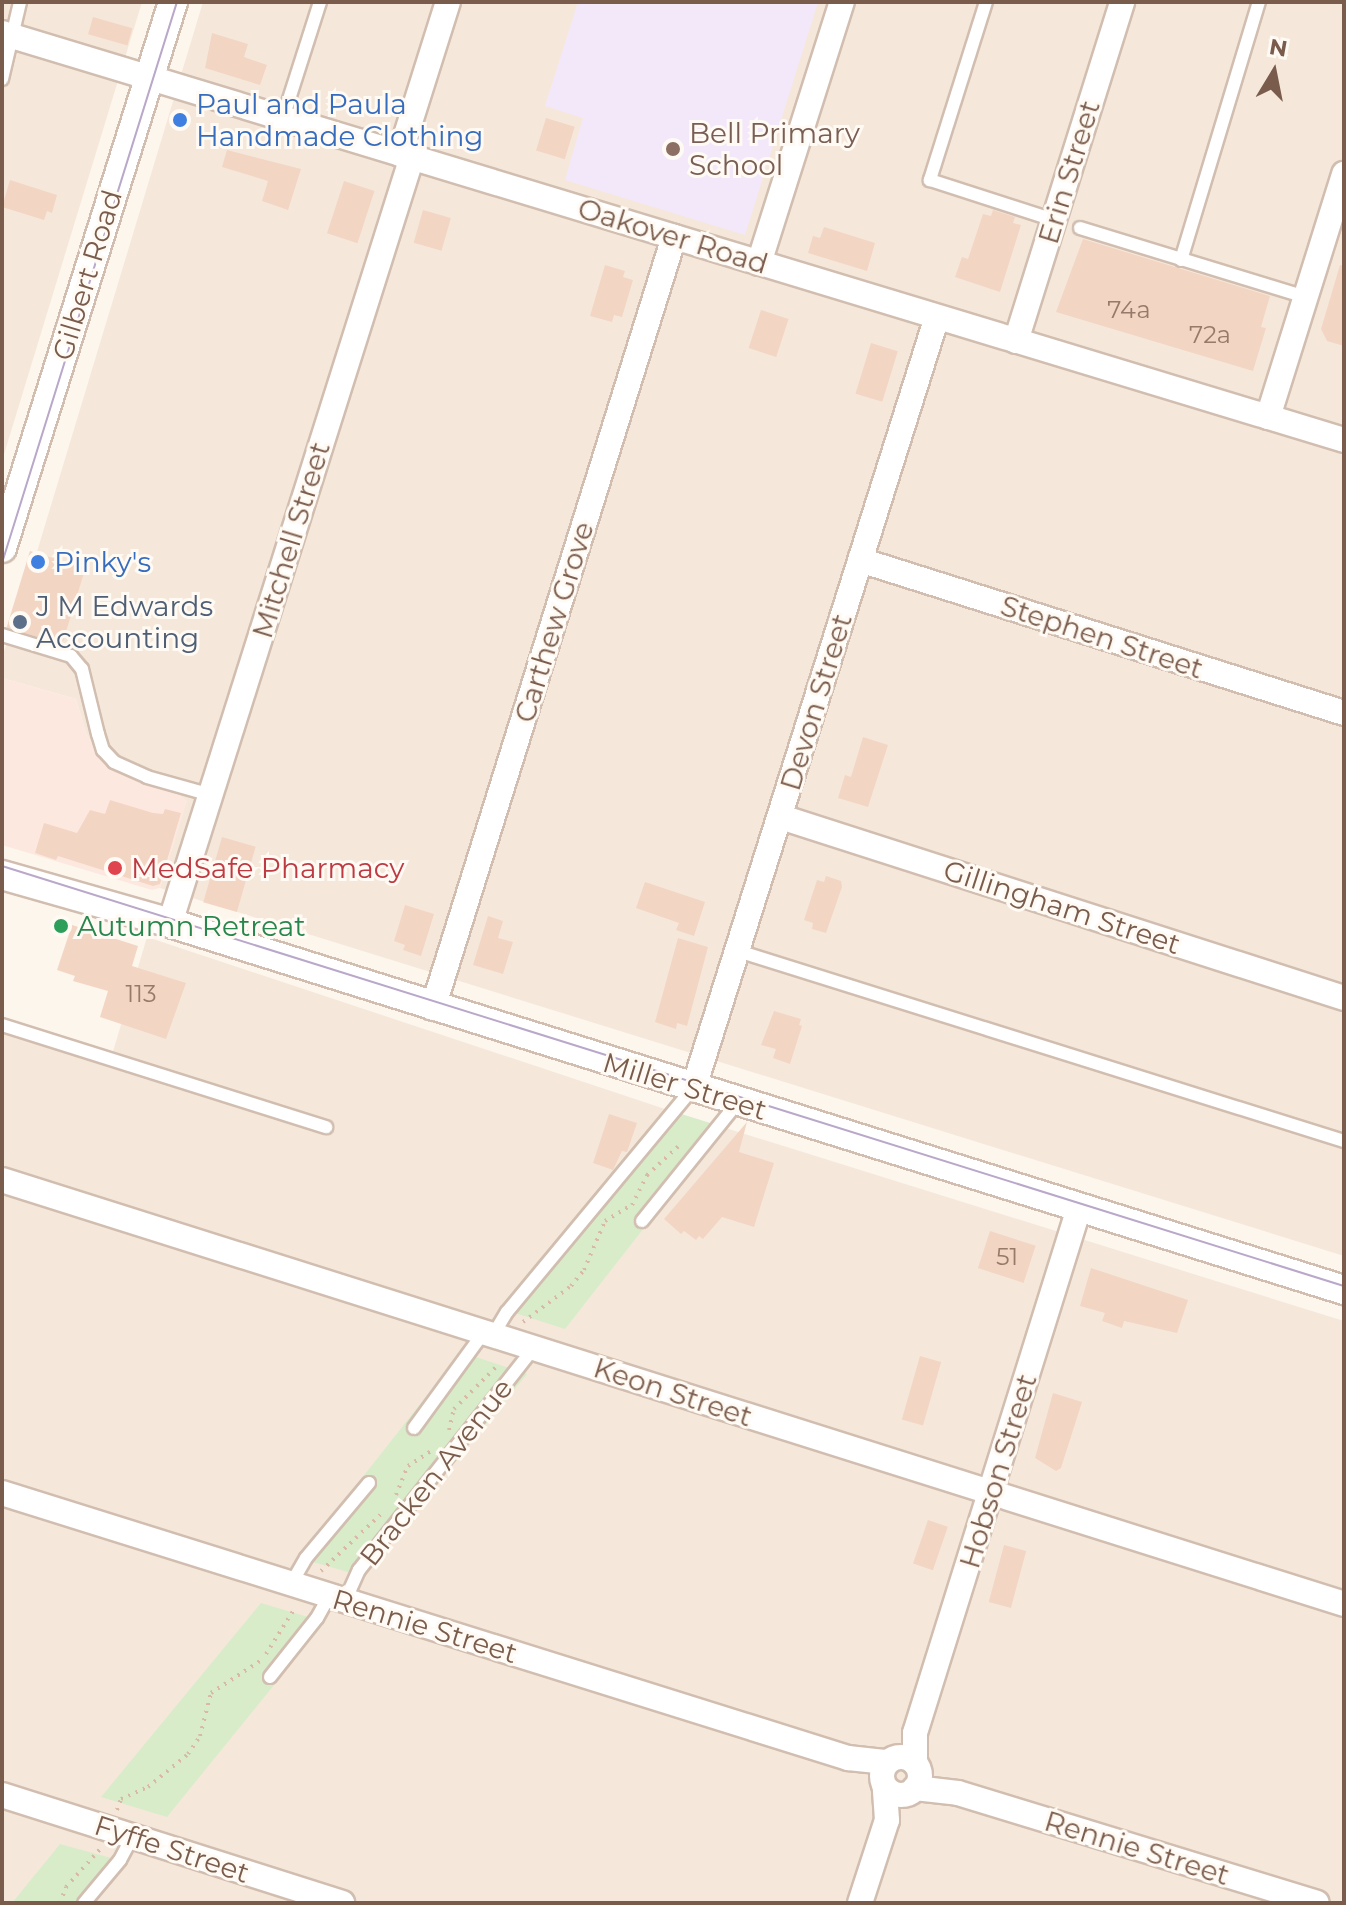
<!DOCTYPE html>
<style>
body{margin:0}
#map{position:relative;width:1346px;height:1905px;overflow:hidden;background:#fdf6ec;font-family:Montserrat,sans-serif}
div>[style]{position:absolute}
.residential>*{inset:0;background:#f5e8da}
.commercial>*{inset:0;background:#fde8e0}
.education>*{inset:0;background:#f3e8fa}
.green>*{inset:0;background:#d8ecc9}
.building>*{inset:0;background:#f3d5c3;transform-origin:0 0}
.path>*{height:4px;margin-top:-2px;transform-origin:0;background:repeating-linear-gradient(90deg,#d9b8a5 0 2px,transparent 0 8px)}
.roads{filter:drop-shadow(2px 0 #d1beb0) drop-shadow(-2px 0 #d1beb0) drop-shadow(0 2px #d1beb0) drop-shadow(0 -2px #d1beb0)}
.service>*{height:12px;margin:-6px;padding:0 6px;transform-origin:6px;border-radius:6px;background:#fff}
.minor>*{height:24px;margin:-12px;padding:0 12px;transform-origin:12px;border-radius:12px;background:#fff}
.minor>.ring{margin:-12px;padding:0;box-sizing:content-box;background:none;border:24px solid #fff;border-radius:50%}
.tertiary>*{height:28px;margin:-14px;padding:0 14px;transform-origin:14px;border-radius:14px;background:#fff}
.tram>*{height:2px;margin:-1px;padding:0 1px;transform-origin:1px;border-radius:1px;background:#b9a8c9}
.dots>*{width:22px;height:22px;translate:-50% -50%;box-sizing:border-box;border:4px solid #fffaf3;border-radius:50%}
span{translate:-50% -50%;white-space:nowrap;text-align:center;line-height:1.15;-webkit-text-stroke:6px #fffaf3;paint-order:stroke}
.number-label{font-size:24px;color:#987a6a}
.number-label span{-webkit-text-stroke-width:0}
.shop-label{font-size:28px;color:#366cbe}
.left{translate:0 -50%;text-align:left}
.education-label{font-size:28px;color:#785e54}
.street-label{font-size:28px;color:#7a5c4d}
.service-label{font-size:28px;color:#4e5e75}
.health-label{font-size:28px;color:#be3a42}
.leisure-label{font-size:28px;color:#27864d}
.frame{position:absolute;inset:0;border:4px solid #7a5c4d;pointer-events:none}
.north{position:absolute;left:1234px;top:32px;width:80px;height:80px;-webkit-text-stroke:6px #fffaf3;paint-order:stroke;rotate:10deg;font-size:22px;font-weight:700;line-height:32px;text-align:center;color:#7a5c4d}
.north::after{content:'';display:block;margin:auto;width:28px;height:36px;background:#7a5c4d;clip-path:polygon(50% 0,100% 100%,50% 72%,0 100%)}
</style>
<div id="map">
<div class="residential">
<div style="clip-path:polygon(2px 2px,142px 2px,2px 461px)"></div>
<div style="clip-path:polygon(203px 2px,1344px 2px,1344px 1256px,160px 888px,186px 801px,173px 790px,118px 773px,101px 759px,86px 733px,76px 699px,2px 678px,2px 656px,20px 608px)"></div>
<div style="clip-path:polygon(147px 937px,665px 1109px,1344px 1321px,1344px 1903px,2px 1903px,2px 1019px,112px 1055px)"></div>
</div>
<div class="commercial">
<div style="clip-path:polygon(2px 678px,76px 699px,86px 733px,101px 759px,118px 773px,173px 790px,187px 801px,160px 888px,152px 890px,2px 845px)"></div>
</div>
<div class="education">
<div style="clip-path:polygon(578px 2px,818px 2px,745px 235px,565px 180px,583px 118px,545px 106px)"></div>
</div>
<div class="green">
<div style="clip-path:polygon(665px 1109px,723px 1127px,565px 1329px,499px 1308px)"></div>
<div style="clip-path:polygon(461px 1352px,527px 1374px,362px 1576px,299px 1558px)"></div>
<div style="clip-path:polygon(261px 1603px,325px 1622px,167px 1817px,101px 1797px)"></div>
<div style="clip-path:polygon(60px 1844px,126px 1862px,93px 1903px,12px 1903px)"></div>
</div>
<div class="building">
<div style="left:93px;top:17px;width:41px;height:18px;rotate:16deg"></div>
<div style="clip-path:polygon(212px 33px,248px 44px,244px 57px,267px 65px,260px 85px,205px 68px)"></div>
<div style="left:546px;top:118px;width:30px;height:34px;rotate:17deg"></div>
<div style="clip-path:polygon(227px 150px,301px 169px,288px 210px,262px 201px,268px 181px,222px 167px)"></div>
<div style="clip-path:polygon(10px 180px,57px 195px,52px 213px,47px 211px,44px 220px,2px 207px)"></div>
<div style="left:344px;top:181px;width:32px;height:55px;rotate:18deg"></div>
<div style="left:423px;top:210px;width:29px;height:34px;rotate:16deg"></div>
<div style="clip-path:polygon(993px 210px,1015px 217px,1013px 223px,1021px 225px,1000px 292px,955px 277px,962px 257px,968px 259px,983px 214px,991px 216px)"></div>
<div style="clip-path:polygon(824px 227px,875px 243px,867px 271px,808px 253px,813px 236px,820px 238px)"></div>
<div style="clip-path:polygon(1083px 239px,1270px 296px,1261px 327px,1266px 328px,1253px 371px,1056px 312px)"></div>
<div style="clip-path:polygon(605px 265px,625px 271px,623px 277px,633px 280px,622px 317px,614px 315px,612px 322px,590px 316px)"></div>
<div style="clip-path:polygon(1340px 265px,1344px 266px,1344px 346px,1327px 341px,1321px 329px)"></div>
<div style="left:761px;top:310px;width:29px;height:40px;rotate:18deg"></div>
<div style="left:871px;top:343px;width:28px;height:53px;rotate:17deg"></div>
<div style="left:30px;top:551px;width:58px;height:80px;rotate:17deg"></div>
<div style="clip-path:polygon(863px 737px,888px 745px,868px 807px,838px 798px,845px 775px,851px 777px)"></div>
<div style="clip-path:polygon(110px 800px,153px 813px,163px 814px,165px 809px,181px 813px,160px 884px,153px 886px,58px 856px,56px 860px,35px 853px,44px 823px,77px 833px,90px 810px,105px 814px)"></div>
<div style="left:222px;top:837px;width:35px;height:68px;rotate:16deg"></div>
<div style="clip-path:polygon(826px 876px,841px 881px,842px 887px,826px 933px,812px 929px,813px 923px,804px 920px,817px 880px,824px 882px)"></div>
<div style="clip-path:polygon(645px 882px,705px 902px,694px 936px,676px 930px,679px 923px,636px 908px)"></div>
<div style="clip-path:polygon(405px 905px,434px 914px,421px 956px,403px 950px,405px 945px,394px 941px)"></div>
<div style="clip-path:polygon(488px 916px,503px 921px,498px 938px,513px 942px,503px 974px,473px 965px)"></div>
<div style="clip-path:polygon(72px 925px,138px 946px,132px 966px,186px 983px,166px 1039px,100px 1017px,108px 991px,73px 981px,75px 976px,57px 970px)"></div>
<div style="clip-path:polygon(678px 938px,708px 947px,687px 1026px,677px 1023px,676px 1029px,655px 1022px)"></div>
<div style="clip-path:polygon(774px 1011px,801px 1019px,799px 1025px,802px 1026px,790px 1064px,773px 1058px,776px 1049px,761px 1045px)"></div>
<div style="clip-path:polygon(609px 1114px,637px 1123px,627px 1152px,622px 1151px,613px 1170px,593px 1163px)"></div>
<div style="clip-path:polygon(747px 1122px,739px 1152px,774px 1163px,754px 1227px,722px 1217px,703px 1239px,699px 1236px,696px 1240px,684px 1231px,681px 1234px,664px 1219px)"></div>
<div style="left:990px;top:1231px;width:48px;height:39px;rotate:18deg"></div>
<div style="clip-path:polygon(1091px 1268px,1188px 1300px,1177px 1333px,1124px 1321px,1122px 1328px,1102px 1321px,1105px 1313px,1080px 1306px)"></div>
<div style="left:920px;top:1356px;width:22px;height:66px;rotate:16deg"></div>
<div style="clip-path:polygon(1053px 1393px,1082px 1402px,1061px 1468px,1056px 1471px,1035px 1458px)"></div>
<div style="left:928px;top:1520px;width:21px;height:46px;rotate:19deg"></div>
<div style="left:1004px;top:1545px;width:23px;height:59px;rotate:15deg"></div>
</div>
<div class="path">
<div style="left:523px;top:1322px;width:60px;rotate:-36.9deg"></div>
<div style="left:571px;top:1286px;width:21px;rotate:-51deg"></div>
<div style="left:584px;top:1270px;width:53px;rotate:-66.8deg"></div>
<div style="left:605px;top:1221px;width:31px;rotate:-31deg"></div>
<div style="left:632px;top:1205px;width:34px;rotate:-63deg"></div>
<div style="left:647px;top:1175px;width:47px;rotate:-42.4deg"></div>
<div style="left:449px;top:1430px;width:22px;rotate:-77deg"></div>
<div style="left:454px;top:1409px;width:61px;rotate:-45deg"></div>
<div style="left:396px;top:1495px;width:31px;rotate:-68deg"></div>
<div style="left:408px;top:1466px;width:31px;rotate:-33deg"></div>
<div style="left:321px;top:1571px;width:83px;rotate:-43.5deg"></div>
<div style="left:266px;top:1654px;width:54px;rotate:-57.8deg"></div>
<div style="left:117px;top:1810px;width:12px;rotate:-70deg"></div>
<div style="left:121px;top:1799px;width:30px;rotate:-24deg"></div>
<div style="left:148px;top:1787px;width:52px;rotate:-39.5deg"></div>
<div style="left:188px;top:1754px;width:22px;rotate:-56deg"></div>
<div style="left:200px;top:1736px;width:44px;rotate:-75.7deg"></div>
<div style="left:211px;top:1693px;width:59px;rotate:-33.1deg"></div>
<div style="left:60px;top:1903px;width:17px;rotate:-69deg"></div>
<div style="left:66px;top:1887px;width:52px;rotate:-48.1deg"></div>
</div>
<div class="roads">
<div class="service">
<div style="left:986px;top:2px;width:187px;rotate:107.5deg"></div>
<div style="left:930px;top:180px;width:130px;rotate:17.9deg"></div>
<div style="left:2px;top:79px;width:79px;rotate:-76.8deg"></div>
<div style="left:283px;top:118px;width:122px;rotate:-72.3deg"></div>
<div style="left:1080px;top:228px;width:235px;rotate:17deg"></div>
<div style="left:1181px;top:260px;width:270px;rotate:-73.2deg"></div>
<div style="left:2px;top:635px;width:72px;rotate:16.9deg"></div>
<div style="left:71px;top:656px;width:17px;rotate:50deg"></div>
<div style="left:82px;top:669px;width:67px;rotate:76.2deg"></div>
<div style="left:98px;top:734px;width:17px;rotate:73deg"></div>
<div style="left:103px;top:750px;width:16px;rotate:47deg"></div>
<div style="left:114px;top:762px;width:36px;rotate:24deg"></div>
<div style="left:147px;top:777px;width:66px;rotate:15.7deg"></div>
<div style="left:738px;top:951px;width:635px;rotate:17.41deg"></div>
<div style="left:2px;top:1025px;width:340px;rotate:17.5deg"></div>
<div style="left:642px;top:1221px;width:153px;rotate:-51.1deg"></div>
<div style="left:493px;top:1335px;width:27px;rotate:-59deg"></div>
<div style="left:507px;top:1312px;width:293px;rotate:-50.3deg"></div>
<div style="left:414px;top:1428px;width:119px;rotate:-53.9deg"></div>
<div style="left:291px;top:1584px;width:30px;rotate:-60deg"></div>
<div style="left:306px;top:1558px;width:98px;rotate:-50deg"></div>
<div style="left:345px;top:1601px;width:34px;rotate:-66deg"></div>
<div style="left:359px;top:1570px;width:283px;rotate:-51.8deg"></div>
<div style="left:270px;top:1677px;width:75px;rotate:-51.5deg"></div>
<div style="left:317px;top:1618px;width:25px;rotate:-61deg"></div>
<div style="left:84px;top:1903px;width:56px;rotate:-50.1deg"></div>
<div style="left:120px;top:1860px;width:27px;rotate:-62deg"></div>
</div>
<div class="minor">
<div style="left:2px;top:33px;width:1402px;rotate:16.87deg"></div>
<div style="left:400px;top:154px;width:159px;rotate:-72.5deg"></div>
<div style="left:759px;top:263px;width:274px;rotate:-72.4deg"></div>
<div style="left:1016px;top:341px;width:355px;rotate:-72.6deg"></div>
<div style="left:1268px;top:417px;width:255px;rotate:-72.6deg"></div>
<div style="left:860px;top:560px;width:508px;rotate:17.54deg"></div>
<div style="left:781px;top:817px;width:591px;rotate:17.82deg"></div>
<div style="left:170px;top:923px;width:803px;rotate:-72.47deg"></div>
<div style="left:433px;top:1008px;width:808px;rotate:-72.64deg"></div>
<div style="left:694px;top:1087px;width:807px;rotate:-72.49deg"></div>
<div style="left:2px;top:1180px;width:1407px;rotate:17.53deg"></div>
<div style="left:2px;top:1493px;width:887px;rotate:17.39deg"></div>
<div style="left:848px;top:1758px;width:39px;rotate:6deg"></div>
<div class="ring" style="left:882px;top:1757px;width:14px;height:14px"></div>
<div style="left:915px;top:1763px;width:30px;rotate:-90deg"></div>
<div style="left:915px;top:1733px;width:550px;rotate:-72.65deg"></div>
<div style="left:915px;top:1788px;width:43px;rotate:6.6deg"></div>
<div style="left:958px;top:1793px;width:375px;rotate:17deg"></div>
<div style="left:2px;top:1795px;width:357px;rotate:17.6deg"></div>
<div style="left:860px;top:1903px;width:87px;rotate:-72deg"></div>
<div style="left:887px;top:1820px;width:32px;rotate:-94deg"></div>
</div>
<div class="tertiary">
<div style="left:2px;top:548px;width:572px;rotate:-72.61deg"></div>
<div style="left:2px;top:875px;width:175px;rotate:15.9deg"></div>
<div style="left:170px;top:923px;width:1230px;rotate:17.36deg"></div>
</div>
</div>
<div class="tram">
<div style="left:2px;top:563px;width:588px;rotate:-72.68deg"></div>
<div style="left:2px;top:866px;width:1406px;rotate:17.38deg"></div>
</div>
<div class="dots">
<div style="left:180px;top:120px;background:#3f7fe0"></div>
<div style="left:673px;top:149px;background:#8d6e63"></div>
<div style="left:38px;top:562px;background:#3f7fe0"></div>
<div style="left:20px;top:622px;background:#5c6f8a"></div>
<div style="left:115px;top:868px;background:#e0444e"></div>
<div style="left:61px;top:926px;background:#2e9e5b"></div>
</div>
<div class="number-label">
<span style="left:1129px;top:310px">74a</span>
<span style="left:1210px;top:335px">72a</span>
<span style="left:141px;top:994px">113</span>
<span style="left:1007px;top:1257px">51</span>
</div>
<div class="shop-label">
<span class="left" style="left:196px;top:120px">Paul and Paula<br>Handmade Clothing</span>
<span class="left" style="left:54px;top:562px">Pinky's</span>
</div>
<div class="education-label">
<span class="left" style="left:689px;top:149px">Bell Primary<br>School</span>
</div>
<div class="street-label">
<span style="left:1069px;top:172px;rotate:-73deg">Erin Street</span>
<span style="left:673px;top:236px;rotate:17deg">Oakover Road</span>
<span style="left:87px;top:275px;rotate:-73deg">Gilbert Road</span>
<span style="left:291px;top:540px;rotate:-73deg">Mitchell Street</span>
<span style="left:554px;top:622px;rotate:-73deg">Carthew Grove</span>
<span style="left:1102px;top:637px;rotate:18deg">Stephen Street</span>
<span style="left:816px;top:702px;rotate:-73deg">Devon Street</span>
<span style="left:1062px;top:907px;rotate:18deg">Gillingham Street</span>
<span style="left:685px;top:1086px;rotate:17deg">Miller Street</span>
<span style="left:673px;top:1392px;rotate:18deg">Keon Street</span>
<span style="left:998px;top:1471px;rotate:-73deg">Hobson Street</span>
<span style="left:436px;top:1472px;rotate:-52deg">Bracken Avenue</span>
<span style="left:425px;top:1626px;rotate:17deg">Rennie Street</span>
<span style="left:1137px;top:1848px;rotate:17deg">Rennie Street</span>
<span style="left:172px;top:1849px;rotate:18deg">Fyffe Street</span>
</div>
<div class="service-label">
<span class="left" style="left:36px;top:622px">J M Edwards<br>Accounting</span>
</div>
<div class="health-label">
<span class="left" style="left:131px;top:868px">MedSafe Pharmacy</span>
</div>
<div class="leisure-label">
<span class="left" style="left:77px;top:926px">Autumn Retreat</span>
</div>
<div class="frame"></div>
<div class="north">N</div>
</div>
